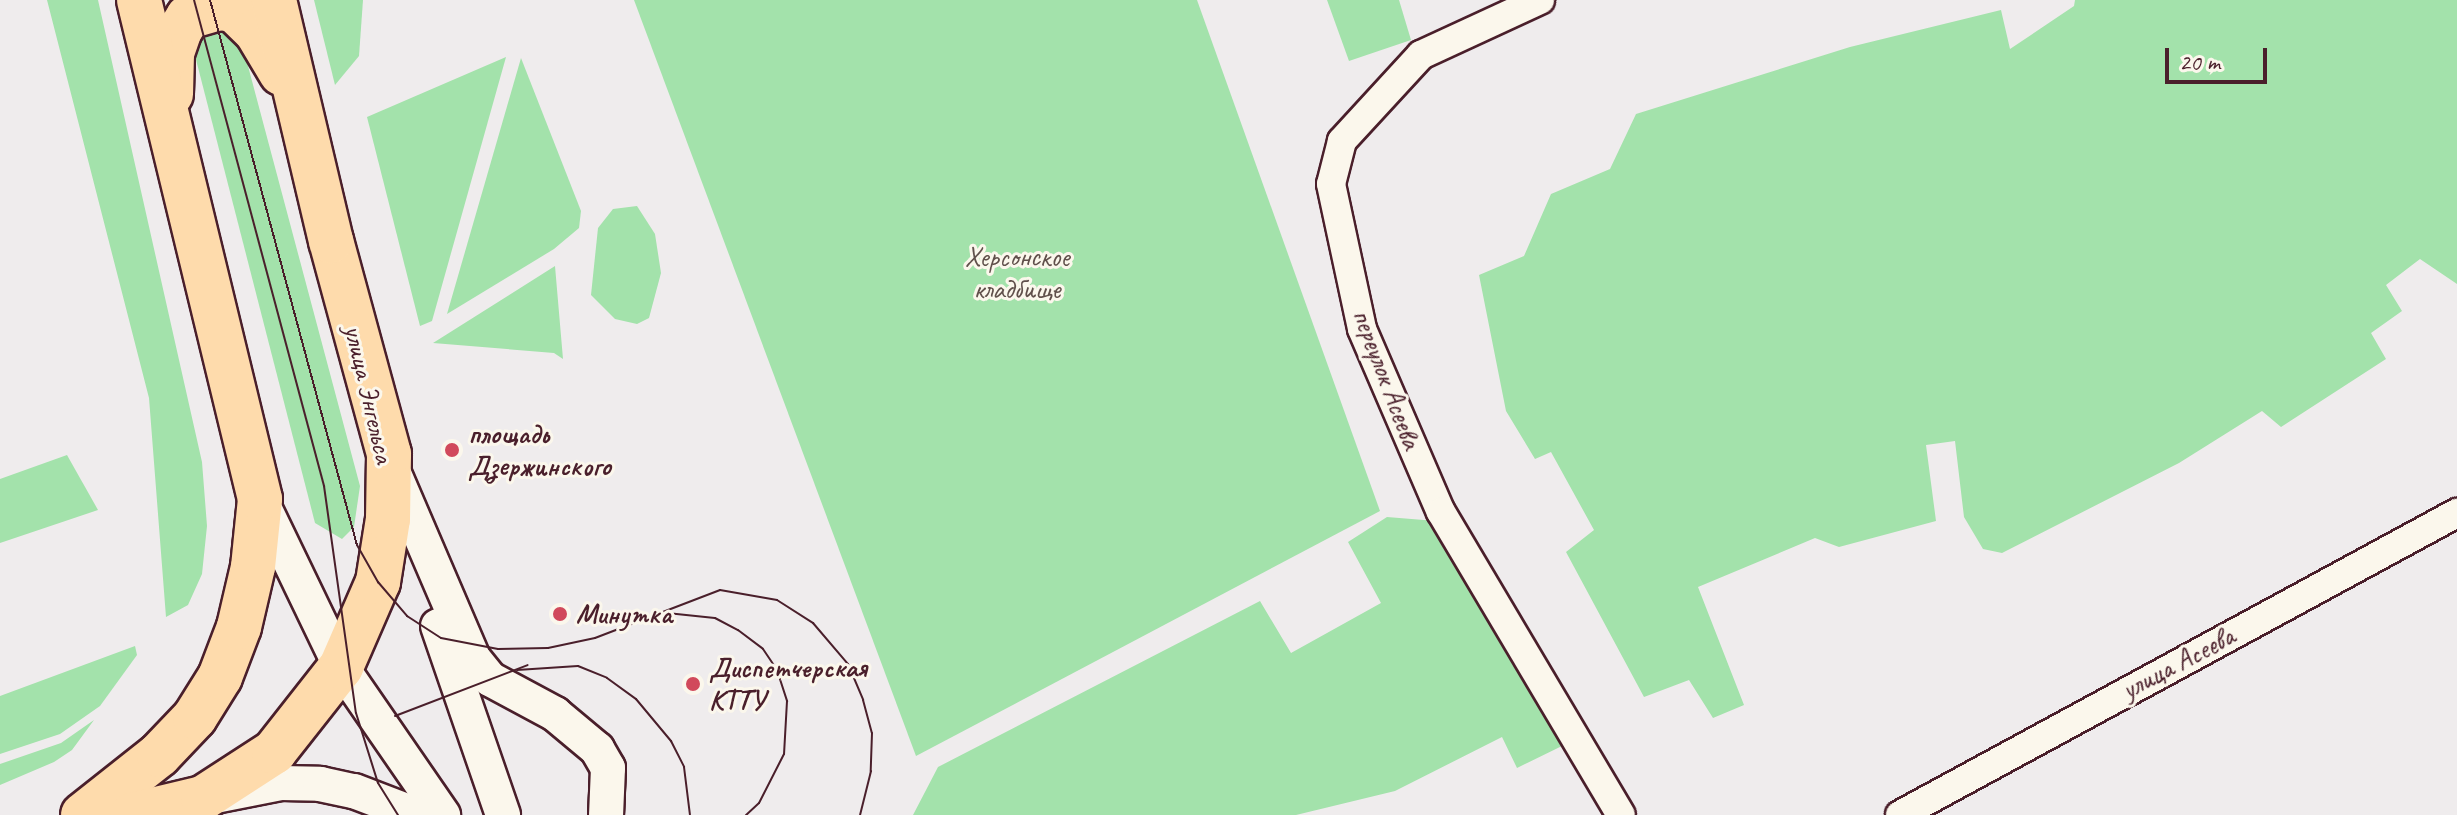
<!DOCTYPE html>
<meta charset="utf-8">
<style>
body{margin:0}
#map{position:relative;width:2457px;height:815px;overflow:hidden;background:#efeced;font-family:Caveat,sans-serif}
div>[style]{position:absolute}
.green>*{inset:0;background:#a3e2ab}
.roads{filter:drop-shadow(2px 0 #4a1f2b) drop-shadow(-2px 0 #4a1f2b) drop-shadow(0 2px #4a1f2b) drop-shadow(0 -2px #4a1f2b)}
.minor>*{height:28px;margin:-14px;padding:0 14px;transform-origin:14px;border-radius:14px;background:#fbf7ec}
.tertiary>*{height:34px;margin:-17px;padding:0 17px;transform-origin:17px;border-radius:17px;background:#fbf7ec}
.primary>*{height:44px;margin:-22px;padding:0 22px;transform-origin:22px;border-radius:22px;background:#fedbac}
.tram>*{height:2px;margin:-1px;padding:0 1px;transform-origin:1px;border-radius:1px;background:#4a1f2b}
.dots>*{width:22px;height:22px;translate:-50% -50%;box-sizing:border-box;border:4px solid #fbf7ec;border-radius:50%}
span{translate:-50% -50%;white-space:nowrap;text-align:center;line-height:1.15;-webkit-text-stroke:6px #fbf7ec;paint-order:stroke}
.park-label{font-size:28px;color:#60504b}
.street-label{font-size:28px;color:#4a1f2b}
.poi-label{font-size:28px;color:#4a1f2b;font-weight:700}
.left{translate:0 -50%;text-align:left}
.scale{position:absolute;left:2165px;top:48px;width:102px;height:36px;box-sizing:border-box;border:4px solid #4a1f2b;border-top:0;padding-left:10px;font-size:24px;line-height:28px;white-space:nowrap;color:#4a1f2b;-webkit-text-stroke:6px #fbf7ec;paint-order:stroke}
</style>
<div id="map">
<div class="green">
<div style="clip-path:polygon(47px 0,98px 0,202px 462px,207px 526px,202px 574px,188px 605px,166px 617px,149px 398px)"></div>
<div style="clip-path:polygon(314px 0,363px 0,359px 56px,335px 85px)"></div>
<div style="clip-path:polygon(634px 0,1197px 0,1380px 511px,916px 756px)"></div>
<div style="clip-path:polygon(1327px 0,1399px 0,1411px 40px,1349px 61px)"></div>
<div style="clip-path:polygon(2075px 0,2457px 0,2457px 284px,2420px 259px,2386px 285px,2402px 311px,2371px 333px,2386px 359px,2281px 427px,2262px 411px,2179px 463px,2002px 553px,1983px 549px,1964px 517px,1955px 441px,1926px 445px,1936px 521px,1839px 547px,1815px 538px,1698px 587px,1744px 705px,1713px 718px,1689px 680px,1644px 697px,1566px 552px,1594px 530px,1551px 452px,1535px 459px,1506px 411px,1479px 275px,1524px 256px,1551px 194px,1610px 169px,1636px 114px,1850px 47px,2001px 10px,2010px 49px,2074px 6px)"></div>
<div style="clip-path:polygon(224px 24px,240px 36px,360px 486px,354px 527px,342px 539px,315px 523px,192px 44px,200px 29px)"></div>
<div style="clip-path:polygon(506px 57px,432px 321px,420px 326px,367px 117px)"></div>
<div style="clip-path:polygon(521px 58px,581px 211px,579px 228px,554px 249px,447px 314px)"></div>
<div style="clip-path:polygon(637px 206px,655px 234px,661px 273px,649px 318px,637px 324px,615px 319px,591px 295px,598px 228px,613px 209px)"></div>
<div style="clip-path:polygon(555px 266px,563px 359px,554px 353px,433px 343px)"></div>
<div style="clip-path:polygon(67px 455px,98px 510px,0 543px,0 479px)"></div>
<div style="clip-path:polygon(1387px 517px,1436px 521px,1564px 745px,1517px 768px,1502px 737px,1395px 791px,1296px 815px,913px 815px,938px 767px,1260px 601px,1291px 653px,1381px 603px,1348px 542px)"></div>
<div style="clip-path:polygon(135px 646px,137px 655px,100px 706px,60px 734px,0 754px,0 696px)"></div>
<div style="clip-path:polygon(94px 720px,72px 750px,54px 762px,0 785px,0 764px,61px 743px)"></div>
</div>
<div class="roads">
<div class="minor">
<div style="left:1540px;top:0;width:131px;rotate:155.2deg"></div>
<div style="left:1421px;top:55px;width:117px;rotate:132.6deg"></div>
<div style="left:1342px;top:141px;width:44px;rotate:104.3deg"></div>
<div style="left:1331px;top:184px;width:148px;rotate:77.9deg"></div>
<div style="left:1362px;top:329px;width:199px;rotate:66.7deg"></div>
<div style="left:1441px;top:512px;width:352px;rotate:59.3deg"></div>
<div style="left:1900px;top:815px;width:634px;rotate:-28.47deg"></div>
</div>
<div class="tertiary">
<div style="left:395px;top:476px;width:198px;rotate:66.8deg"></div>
<div style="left:473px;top:658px;width:27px;rotate:51deg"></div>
<div style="left:490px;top:679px;width:74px;rotate:28.3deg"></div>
<div style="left:555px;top:714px;width:55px;rotate:39.8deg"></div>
<div style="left:597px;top:749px;width:22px;rotate:60deg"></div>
<div style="left:608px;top:768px;width:47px;rotate:92.4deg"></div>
<div style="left:260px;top:499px;width:187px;rotate:64.3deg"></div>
<div style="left:341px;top:667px;width:180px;rotate:55.4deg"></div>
<div style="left:438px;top:626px;width:200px;rotate:71deg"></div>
<div style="left:215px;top:796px;width:67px;rotate:-11.1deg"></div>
<div style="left:281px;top:783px;width:39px;rotate:1deg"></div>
<div style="left:320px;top:784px;width:35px;rotate:12deg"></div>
<div style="left:354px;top:791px;width:67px;rotate:20.9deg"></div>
</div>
<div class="primary">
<div style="left:171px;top:94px;width:41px;rotate:-88.6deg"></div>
<div style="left:172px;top:53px;width:24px;rotate:-71deg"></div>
<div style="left:180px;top:30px;width:15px;rotate:-58deg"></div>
<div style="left:188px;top:17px;width:32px;rotate:-16deg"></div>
<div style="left:219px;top:8px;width:15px;rotate:8deg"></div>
<div style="left:234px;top:10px;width:30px;rotate:44deg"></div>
<div style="left:256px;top:31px;width:49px;rotate:59.2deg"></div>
<div style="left:83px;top:815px;width:97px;rotate:-38.3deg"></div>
<div style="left:159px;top:755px;width:52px;rotate:-46.5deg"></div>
<div style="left:195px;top:717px;width:47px;rotate:-58deg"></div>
<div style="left:220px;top:677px;width:53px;rotate:-69.2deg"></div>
<div style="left:239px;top:627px;width:62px;rotate:-76.9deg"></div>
<div style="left:253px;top:567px;width:68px;rotate:-84.1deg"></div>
<div style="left:260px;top:499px;width:513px;rotate:-103.63deg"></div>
<div style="left:132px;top:815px;width:73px;rotate:-13.5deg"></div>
<div style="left:203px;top:798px;width:85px;rotate:-32.9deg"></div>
<div style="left:274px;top:752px;width:108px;rotate:-51.8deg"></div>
<div style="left:341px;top:667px;width:93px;rotate:-66.5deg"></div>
<div style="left:378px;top:582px;width:64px;rotate:-81deg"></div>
<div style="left:388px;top:519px;width:65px;rotate:-89.1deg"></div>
<div style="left:389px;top:454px;width:221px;rotate:-105.2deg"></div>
<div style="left:331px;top:241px;width:248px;rotate:-103.3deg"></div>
</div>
</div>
<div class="tram">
<div style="left:194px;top:0;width:503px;rotate:75.02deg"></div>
<div style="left:324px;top:486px;width:229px;rotate:82deg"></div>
<div style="left:356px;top:713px;width:73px;rotate:72.6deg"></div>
<div style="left:378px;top:783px;width:38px;rotate:58deg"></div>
<div style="left:210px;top:0;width:564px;rotate:74.91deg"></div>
<div style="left:357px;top:545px;width:43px;rotate:60.4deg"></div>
<div style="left:378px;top:582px;width:45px;rotate:49.5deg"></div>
<div style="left:407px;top:616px;width:40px;rotate:32.9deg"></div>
<div style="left:441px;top:638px;width:58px;rotate:10.9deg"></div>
<div style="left:498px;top:649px;width:50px;rotate:-1.1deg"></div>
<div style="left:548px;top:648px;width:48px;rotate:-12deg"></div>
<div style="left:595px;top:638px;width:134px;rotate:-21deg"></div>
<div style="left:720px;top:590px;width:58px;rotate:10deg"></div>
<div style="left:777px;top:600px;width:43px;rotate:32.6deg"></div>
<div style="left:813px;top:623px;width:54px;rotate:49.5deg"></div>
<div style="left:848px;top:664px;width:39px;rotate:67deg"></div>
<div style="left:863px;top:700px;width:34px;rotate:75deg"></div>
<div style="left:872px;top:733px;width:38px;rotate:92deg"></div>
<div style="left:871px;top:771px;width:45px;rotate:104deg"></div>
<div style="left:667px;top:613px;width:48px;rotate:5.9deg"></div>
<div style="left:715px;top:618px;width:26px;rotate:28deg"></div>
<div style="left:738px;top:630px;width:31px;rotate:37deg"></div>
<div style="left:763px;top:649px;width:25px;rotate:56deg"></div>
<div style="left:777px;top:670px;width:33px;rotate:72deg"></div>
<div style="left:787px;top:701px;width:53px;rotate:93.2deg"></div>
<div style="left:784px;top:754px;width:55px;rotate:117deg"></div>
<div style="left:759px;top:803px;width:18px;rotate:137deg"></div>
<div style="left:517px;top:670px;width:61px;rotate:-3.8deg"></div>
<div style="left:578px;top:666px;width:31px;rotate:22deg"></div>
<div style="left:607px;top:678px;width:36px;rotate:36deg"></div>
<div style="left:636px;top:699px;width:55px;rotate:50.2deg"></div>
<div style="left:671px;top:741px;width:29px;rotate:63deg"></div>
<div style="left:684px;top:767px;width:48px;rotate:82.9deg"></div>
<div style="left:395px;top:716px;width:142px;rotate:-21deg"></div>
</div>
<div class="dots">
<div style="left:452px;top:450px;background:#d1495b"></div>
<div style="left:560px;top:614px;background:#d1495b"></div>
<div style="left:693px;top:684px;background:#d1495b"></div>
</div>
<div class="park-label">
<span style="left:1017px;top:273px">Херсонское<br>кладбище</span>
</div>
<div class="street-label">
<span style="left:1387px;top:379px;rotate:69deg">переулок Асеева</span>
<span style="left:369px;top:394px;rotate:77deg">улица Энгельса</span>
<span style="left:2178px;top:663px;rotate:-28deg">улица Асеева</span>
</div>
<div class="poi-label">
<span class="left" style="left:468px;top:450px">площадь<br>Дзержинского</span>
<span class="left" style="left:576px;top:614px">Минутка</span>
<span class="left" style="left:709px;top:684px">Диспетчерская<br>КТТУ</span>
</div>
<div class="scale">20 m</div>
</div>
